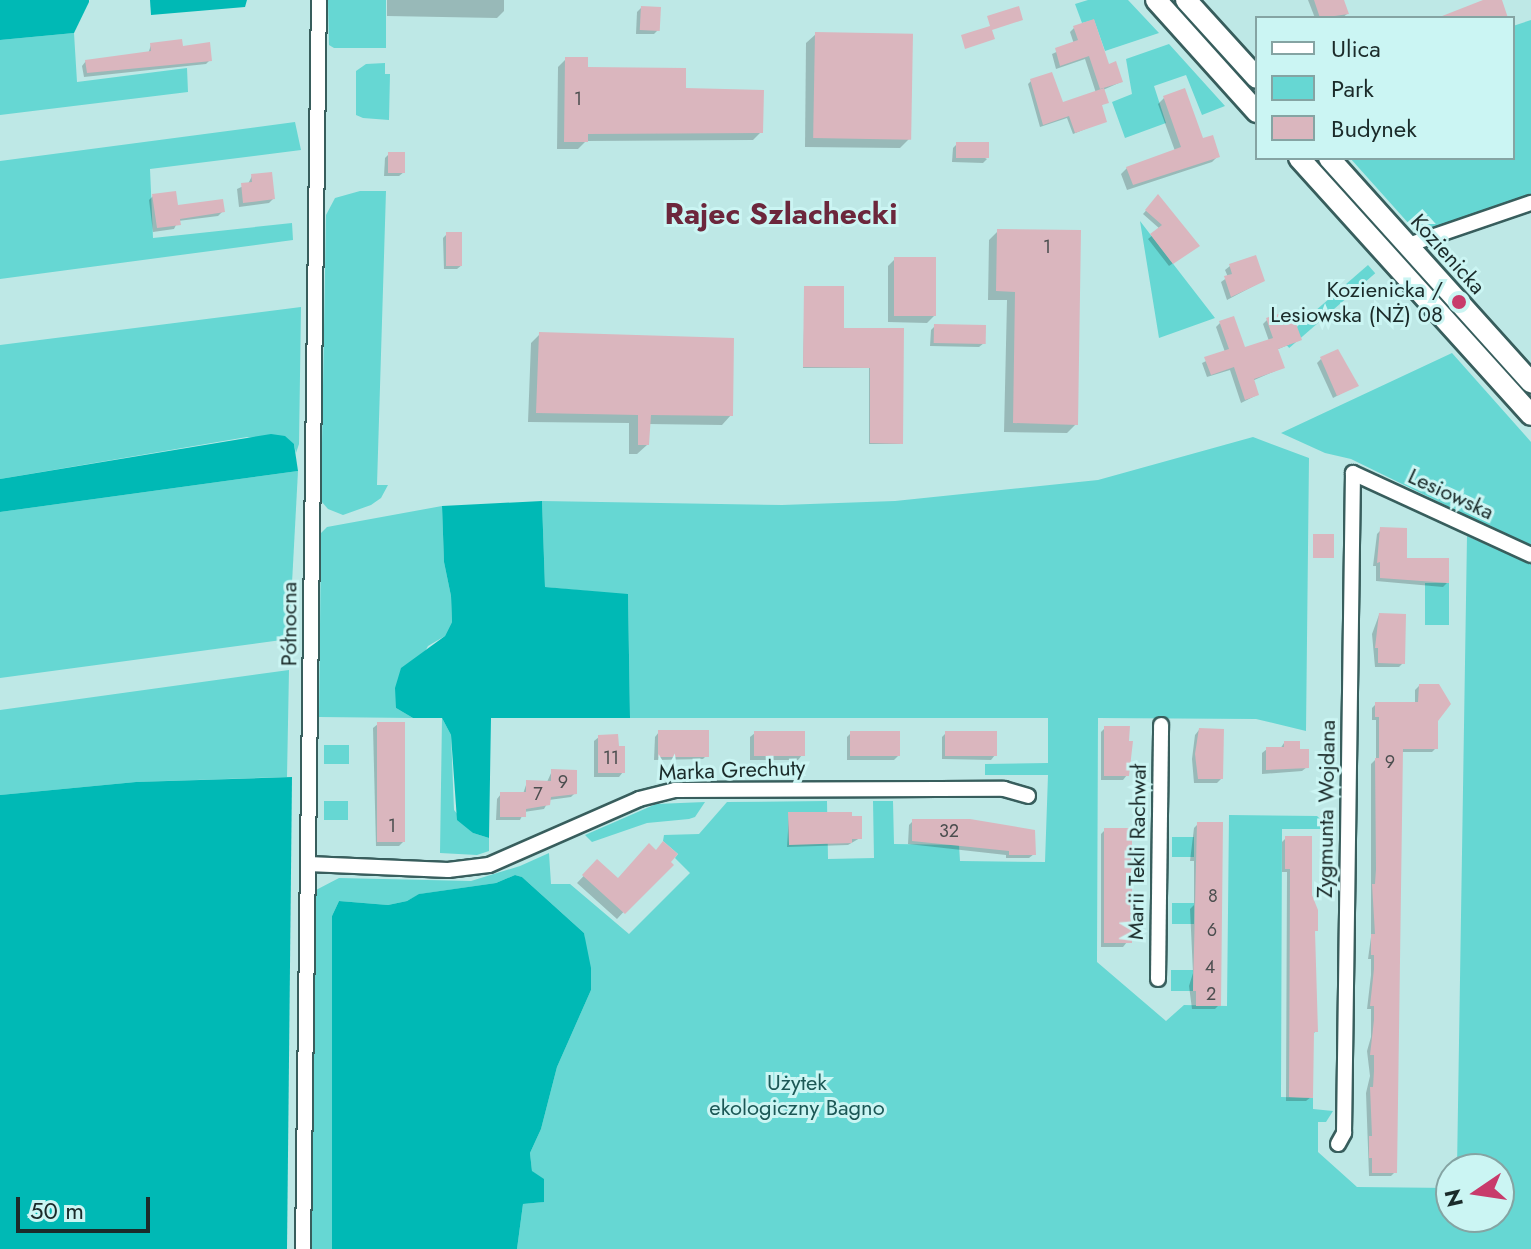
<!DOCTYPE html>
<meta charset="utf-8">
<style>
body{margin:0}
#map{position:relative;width:1531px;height:1249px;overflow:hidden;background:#bee8e6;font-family:Jost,sans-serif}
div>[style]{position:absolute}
.green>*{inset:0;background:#66d7d3;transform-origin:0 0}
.forest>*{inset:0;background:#00b9b5}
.shadow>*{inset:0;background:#0003}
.building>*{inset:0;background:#dab6be;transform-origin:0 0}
.roads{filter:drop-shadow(2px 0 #385e5d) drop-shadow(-2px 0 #385e5d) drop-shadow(0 2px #385e5d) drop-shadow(0 -2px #385e5d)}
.street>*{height:14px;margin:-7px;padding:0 7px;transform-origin:7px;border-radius:7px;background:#fff}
.secondary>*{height:20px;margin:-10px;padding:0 10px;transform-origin:10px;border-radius:10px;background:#fff}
.dots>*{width:22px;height:22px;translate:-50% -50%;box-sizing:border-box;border:4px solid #cbf5f3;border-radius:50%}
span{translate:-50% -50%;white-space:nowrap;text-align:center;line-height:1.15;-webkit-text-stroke:6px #cbf5f3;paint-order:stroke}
.number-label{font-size:18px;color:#4b4e4f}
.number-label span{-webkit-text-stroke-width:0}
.street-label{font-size:22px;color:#1b2b2a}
.poi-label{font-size:22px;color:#1b2b2a}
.right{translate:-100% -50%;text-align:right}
.park-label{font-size:22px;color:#1c5856}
.district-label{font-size:30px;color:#6c273c;font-weight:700}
.legend{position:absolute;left:1255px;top:16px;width:260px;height:144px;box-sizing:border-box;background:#cbf5f3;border:2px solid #85a4a3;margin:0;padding:10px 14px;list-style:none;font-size:24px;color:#1b2b2a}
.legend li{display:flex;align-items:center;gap:16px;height:40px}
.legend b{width:40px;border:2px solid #85a4a3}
.north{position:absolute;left:1435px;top:1153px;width:80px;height:80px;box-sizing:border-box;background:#cbf5f3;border:2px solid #85a4a3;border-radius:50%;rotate:257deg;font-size:22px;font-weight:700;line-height:32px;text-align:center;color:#1b2b2a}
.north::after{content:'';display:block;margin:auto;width:28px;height:36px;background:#c83b6b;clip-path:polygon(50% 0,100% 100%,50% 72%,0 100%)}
.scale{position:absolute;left:16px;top:1197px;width:134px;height:36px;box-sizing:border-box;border:4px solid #1b2b2a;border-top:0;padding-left:10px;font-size:24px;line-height:28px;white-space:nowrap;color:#1b2b2a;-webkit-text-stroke:6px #cbf5f3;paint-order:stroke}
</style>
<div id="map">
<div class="green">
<div style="clip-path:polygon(328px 0,386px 0,386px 48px,334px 48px,329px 45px)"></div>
<div style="clip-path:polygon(1088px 0,1128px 0,1159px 33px,1105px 51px,1094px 20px,1082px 23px,1075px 4px)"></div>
<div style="clip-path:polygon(1531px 20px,1531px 195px,1419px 235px,1350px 158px,1513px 158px,1513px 26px)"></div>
<div style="clip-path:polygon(74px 33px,77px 82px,187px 68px,188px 92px,0 115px,0 40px)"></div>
<div style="clip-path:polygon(1169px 44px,1225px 106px,1202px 115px,1186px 75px,1154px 86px,1166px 123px,1125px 138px,1112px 102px,1132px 94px,1126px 59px)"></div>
<div style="clip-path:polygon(385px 63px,385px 74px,390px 74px,389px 120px,363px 118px,356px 115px,356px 71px,366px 64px)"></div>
<div style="clip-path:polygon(295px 122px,301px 150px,150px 169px,153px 238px,292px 223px,293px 240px,0 279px,0 161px)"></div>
<div style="clip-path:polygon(360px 191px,386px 191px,377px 485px,388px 485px,381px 498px,371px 505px,343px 515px,328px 509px,321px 501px,326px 215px,335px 198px)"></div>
<div style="clip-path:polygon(1140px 221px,1150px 234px,1215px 318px,1159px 338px)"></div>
<div style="left:1368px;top:265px;width:11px;height:114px;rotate:49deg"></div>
<div style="clip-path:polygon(301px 307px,299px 444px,296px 453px,294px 444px,247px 437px,0 479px,0 345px)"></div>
<div style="clip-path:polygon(1452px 353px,1531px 442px,1531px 547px,1351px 459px,1325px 453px,1281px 433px)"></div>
<div style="clip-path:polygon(1253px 437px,1309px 458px,1306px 731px,1256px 719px,1098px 718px,1097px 962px,1166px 1021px,1184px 1005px,1227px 1006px,1229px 815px,1317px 816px,1331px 829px,1282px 829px,1281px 1097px,1313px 1098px,1313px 1109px,1333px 1111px,1326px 1122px,1318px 1122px,1318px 1152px,1357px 1187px,1451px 1188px,1451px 1217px,1499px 1217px,1499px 1169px,1457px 1169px,1467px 536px,1531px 564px,1531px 1249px,517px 1249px,523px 1204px,543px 1202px,532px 1171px,530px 1153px,541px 1129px,557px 1067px,591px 990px,584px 933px,522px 877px,515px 875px,496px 883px,420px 894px,407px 901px,388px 905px,339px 901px,332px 916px,332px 1249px,311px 1249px,316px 890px,339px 878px,471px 881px,520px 866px,549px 853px,551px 884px,570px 884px,629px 934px,690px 873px,675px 858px,678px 854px,663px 841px,664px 835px,699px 834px,727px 802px,827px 801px,828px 859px,874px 858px,873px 801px,893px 801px,894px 844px,959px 845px,960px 861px,1045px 862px,1048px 775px,985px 775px,985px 764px,1048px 763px,1048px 718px,630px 718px,628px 595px,545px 587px,542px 501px,782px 505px,895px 501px,1098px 480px)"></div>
<div style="clip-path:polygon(298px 471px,289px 639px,0 678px,0 512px)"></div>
<div style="clip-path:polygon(442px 506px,444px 562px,451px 596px,452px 622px,445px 636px,428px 646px,396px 708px,413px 718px,319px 717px,321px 533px,327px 527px)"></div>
<div style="left:1425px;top:583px;width:24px;height:42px"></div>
<div style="clip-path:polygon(289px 670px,287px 777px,136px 782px,0 795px,0 710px)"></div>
<div style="clip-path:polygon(442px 718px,451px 735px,454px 810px,473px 833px,489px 838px,489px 851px,477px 855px,440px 853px)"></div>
<div style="left:324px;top:745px;width:25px;height:19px"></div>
<div style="left:324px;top:801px;width:24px;height:19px"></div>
<div style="clip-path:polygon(705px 802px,695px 817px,689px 819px,647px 823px,592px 842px,585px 835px,656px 804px)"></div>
<div style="left:1172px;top:837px;width:22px;height:20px"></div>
<div style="left:1194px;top:903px;width:21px;height:22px;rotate:90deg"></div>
<div style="left:1171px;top:970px;width:22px;height:21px"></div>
</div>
<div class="forest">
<div style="clip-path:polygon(0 0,89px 0,89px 2px,74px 33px,0 40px)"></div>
<div style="clip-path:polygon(150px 0,247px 0,245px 7px,151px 15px)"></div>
<div style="clip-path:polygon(271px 434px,285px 436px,294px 444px,298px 471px,0 512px,0 479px)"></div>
<div style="clip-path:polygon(542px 501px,545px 587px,628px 594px,630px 718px,491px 718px,489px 838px,473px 833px,457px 820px,451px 735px,442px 718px,413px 718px,396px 708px,395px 688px,401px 668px,445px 636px,452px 622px,451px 596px,444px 562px,442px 506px)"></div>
<div style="clip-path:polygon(292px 777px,287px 1249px,0 1249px,0 795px,136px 782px)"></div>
<div style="clip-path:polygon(515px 875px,522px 877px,584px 933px,591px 968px,591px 990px,557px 1067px,541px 1129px,530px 1153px,532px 1171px,544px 1179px,544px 1202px,523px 1204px,517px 1249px,332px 1249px,332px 916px,339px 901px,388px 905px,407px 901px,419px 894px,496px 883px)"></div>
</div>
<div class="shadow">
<div style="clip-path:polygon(387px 0,504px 0,504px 11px,497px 18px,387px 16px)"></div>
<div style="clip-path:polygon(1308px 0,1343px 0,1347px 14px,1342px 18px,1315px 18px)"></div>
<div style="clip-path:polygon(641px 8px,658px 30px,654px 34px,636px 34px,637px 12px)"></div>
<div style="clip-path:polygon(1074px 28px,1121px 82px,1103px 90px,1107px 102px,1100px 106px,1105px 121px,1073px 134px,1067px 118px,1040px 127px,1028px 84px,1031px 81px,1062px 105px,1096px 93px,1085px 59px,1056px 69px,1052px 54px,1074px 44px,1070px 32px)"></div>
<div style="clip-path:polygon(816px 34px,909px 139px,900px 148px,805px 147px,806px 43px)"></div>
<div style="clip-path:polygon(151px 45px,181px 48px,210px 60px,206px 64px,84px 77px,82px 66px,86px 61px,148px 54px)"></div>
<div style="clip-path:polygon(566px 59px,586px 69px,684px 90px,761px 132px,753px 140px,586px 141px,578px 149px,557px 149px,558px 67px)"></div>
<div style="clip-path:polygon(1164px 98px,1218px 156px,1212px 162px,1127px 190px,1121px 174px,1127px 168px,1175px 151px,1158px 104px)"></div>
<div style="clip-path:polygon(957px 144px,987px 159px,983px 163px,952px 162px,953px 148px)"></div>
<div style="clip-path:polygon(389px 154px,404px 172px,399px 176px,384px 176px,385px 158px)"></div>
<div style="clip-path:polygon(252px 176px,273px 199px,269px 203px,239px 207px,237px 189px,248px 184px)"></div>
<div style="clip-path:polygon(153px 196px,176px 207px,223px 211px,218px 216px,178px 221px,174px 229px,153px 232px,149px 200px)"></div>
<div style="clip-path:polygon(1158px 197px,1194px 249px,1169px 266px,1148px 239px,1160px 229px,1143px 214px)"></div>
<div style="clip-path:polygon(998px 231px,1076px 424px,1067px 433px,1004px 432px,1007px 300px,988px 300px,989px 240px)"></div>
<div style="clip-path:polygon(447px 234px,462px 265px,457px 269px,444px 269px,443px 238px)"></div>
<div style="clip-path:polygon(895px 259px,934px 316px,927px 323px,888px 322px,888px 266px)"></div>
<div style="clip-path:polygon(1230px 266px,1263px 281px,1227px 300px,1221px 282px,1228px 277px,1225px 270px)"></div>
<div style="clip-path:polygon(805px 288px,842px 330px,902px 330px,900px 444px,869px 444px,869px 368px,803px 368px)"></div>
<div style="clip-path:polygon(1267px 320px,1300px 340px,1276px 350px,1282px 368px,1252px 381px,1257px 395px,1241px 403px,1230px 370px,1207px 377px,1202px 363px,1225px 352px,1216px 327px,1220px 323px,1244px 350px,1269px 341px,1263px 324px)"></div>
<div style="clip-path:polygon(935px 326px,984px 343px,979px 347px,930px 346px,931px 330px)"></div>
<div style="clip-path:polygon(540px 334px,731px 415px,722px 425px,648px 424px,647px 445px,637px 454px,629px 454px,629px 423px,528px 422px,531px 343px)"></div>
<div style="clip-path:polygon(1321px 359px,1357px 385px,1333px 398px,1317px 363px)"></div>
<div style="clip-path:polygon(1381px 530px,1405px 560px,1447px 583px,1443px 587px,1376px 581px,1376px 566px,1373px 566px,1377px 534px)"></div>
<div style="clip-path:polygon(1379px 615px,1403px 663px,1399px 667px,1375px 667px,1372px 634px)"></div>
<div style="clip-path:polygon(1419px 686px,1436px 721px,1436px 748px,1432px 752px,1401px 752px,1395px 1172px,1391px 1176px,1369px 1176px,1366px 1093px,1370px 1076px,1367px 1051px,1371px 1037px,1371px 1009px,1367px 1009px,1371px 975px,1371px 959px,1368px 959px,1371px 937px,1371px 764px,1376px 759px,1376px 720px,1372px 720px,1372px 708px,1376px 704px,1415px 704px,1415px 690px)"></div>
<div style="clip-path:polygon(378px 724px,404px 841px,399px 846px,376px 846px,373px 728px)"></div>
<div style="clip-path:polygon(1105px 728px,1127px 743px,1127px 775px,1123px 780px,1101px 780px,1101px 732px)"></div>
<div style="clip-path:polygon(1199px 730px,1221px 779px,1217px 783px,1194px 783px,1192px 759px,1195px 735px)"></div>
<div style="clip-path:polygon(659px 732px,707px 755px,703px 759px,654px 760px,655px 737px)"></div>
<div style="clip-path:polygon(755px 733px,802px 755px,798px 760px,750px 760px,750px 737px)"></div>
<div style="clip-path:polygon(851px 733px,898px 756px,894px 760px,847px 760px,847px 737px)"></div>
<div style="clip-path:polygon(946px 733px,995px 755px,991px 760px,942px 759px,942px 737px)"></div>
<div style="clip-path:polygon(599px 737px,623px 772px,619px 777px,594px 777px,594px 741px)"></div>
<div style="clip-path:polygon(1284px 743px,1298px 751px,1307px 767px,1302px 771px,1262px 774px,1262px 753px,1267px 749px,1280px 749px)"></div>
<div style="clip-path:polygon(552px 771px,575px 793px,571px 797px,549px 800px,544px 809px,524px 812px,520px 820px,496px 820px,497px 799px,501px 794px,523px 794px,527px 782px,547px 782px)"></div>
<div style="clip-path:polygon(789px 814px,860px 838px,848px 845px,787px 847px)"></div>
<div style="clip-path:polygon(913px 821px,1034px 854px,1029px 858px,1006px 858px,1006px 855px,908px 844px,909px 825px)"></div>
<div style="clip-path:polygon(1198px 824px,1219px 1005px,1215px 1009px,1192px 1009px,1189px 986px,1193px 973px,1190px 909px,1194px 905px,1194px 861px,1190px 861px,1194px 828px)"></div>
<div style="clip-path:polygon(1105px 830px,1127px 877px,1130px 918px,1127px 942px,1123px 947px,1101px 947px,1101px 834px)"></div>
<div style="clip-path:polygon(1286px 838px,1310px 896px,1316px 930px,1313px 934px,1316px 1031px,1312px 1035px,1311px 1097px,1306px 1101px,1286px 1101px,1287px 872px,1282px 872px,1282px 842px)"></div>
<div style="clip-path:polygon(597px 862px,617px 880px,642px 892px,617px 919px,577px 883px)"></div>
</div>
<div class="building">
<div style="clip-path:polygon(1314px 0,1344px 0,1349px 14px,1320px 18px)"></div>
<div style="clip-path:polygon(1483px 0,1502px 0,1508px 18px,1437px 18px)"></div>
<div style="left:641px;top:6px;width:20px;height:24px;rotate:3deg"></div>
<div style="clip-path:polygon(1019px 6px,1023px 20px,992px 30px,995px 39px,965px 49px,961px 35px,990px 26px,987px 16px)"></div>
<div style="clip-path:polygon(1094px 19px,1109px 64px,1116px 61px,1123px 82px,1100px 89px,1089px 56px,1060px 66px,1055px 48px,1078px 40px,1073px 26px)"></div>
<div style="left:815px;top:32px;width:98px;height:106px;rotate:1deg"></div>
<div style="clip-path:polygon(182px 39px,183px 46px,210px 42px,212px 61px,87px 73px,85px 60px,151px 51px,150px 43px)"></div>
<div style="clip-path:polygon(565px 57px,588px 57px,588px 67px,686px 68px,686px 88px,764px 90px,763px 133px,588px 134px,588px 142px,564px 142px)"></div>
<div style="clip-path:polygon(1052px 72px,1063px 102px,1104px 88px,1109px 103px,1102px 105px,1107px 122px,1075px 133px,1069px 116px,1043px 125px,1030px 79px)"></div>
<div style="clip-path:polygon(1185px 88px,1203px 138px,1213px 135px,1220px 157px,1133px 185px,1126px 167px,1181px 147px,1163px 96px)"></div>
<div style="left:956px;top:142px;width:33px;height:16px"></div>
<div style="left:388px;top:152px;width:17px;height:21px"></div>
<div style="clip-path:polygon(272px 172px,275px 199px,243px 203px,241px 183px,252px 182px,251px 174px)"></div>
<div style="clip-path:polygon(176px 191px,178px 205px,223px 199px,225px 212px,180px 219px,181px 225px,157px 228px,152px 194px)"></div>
<div style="clip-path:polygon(1158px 194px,1200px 246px,1173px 264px,1150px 234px,1162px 225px,1145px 210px)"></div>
<div style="clip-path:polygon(997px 229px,1081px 230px,1078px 425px,1013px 423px,1015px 292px,996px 291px)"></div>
<div style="left:446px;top:232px;width:16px;height:34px"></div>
<div style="clip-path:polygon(1256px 255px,1265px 281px,1231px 297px,1224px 276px,1232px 274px,1229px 264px)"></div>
<div style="left:894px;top:257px;width:42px;height:59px"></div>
<div style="clip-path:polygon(804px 286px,844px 286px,844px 328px,904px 328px,903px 444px,870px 443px,870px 368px,803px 367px)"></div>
<div style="clip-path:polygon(1291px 310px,1302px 340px,1278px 349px,1285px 368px,1254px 379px,1259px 395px,1245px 400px,1234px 367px,1211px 375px,1204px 357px,1229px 349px,1219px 321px,1234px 316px,1245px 347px,1273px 338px,1266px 318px)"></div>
<div style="left:934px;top:324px;width:52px;height:19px;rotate:1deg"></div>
<div style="clip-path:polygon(539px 332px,734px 338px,733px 416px,651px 415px,649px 445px,638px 445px,638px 415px,536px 413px)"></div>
<div style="clip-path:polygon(1338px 349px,1359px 386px,1337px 396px,1320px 357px)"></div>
<div style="clip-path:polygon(1380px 527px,1407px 528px,1407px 558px,1449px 558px,1449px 583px,1380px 578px,1380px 562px,1377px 563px)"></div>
<div style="left:1313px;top:534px;width:21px;height:24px"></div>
<div style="clip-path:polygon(1379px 613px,1406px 614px,1405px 664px,1378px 663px,1378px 648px,1375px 648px)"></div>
<div style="clip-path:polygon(1419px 684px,1439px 684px,1451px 704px,1438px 721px,1438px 749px,1403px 749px,1397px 1173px,1372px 1173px,1372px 1158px,1369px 1158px,1369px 1136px,1372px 1136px,1370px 1087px,1373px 1087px,1374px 1071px,1374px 1055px,1370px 1055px,1374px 1020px,1374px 1006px,1370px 1006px,1374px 969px,1374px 955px,1371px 955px,1371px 934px,1375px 934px,1372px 884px,1375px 884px,1376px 869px,1375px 758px,1379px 758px,1379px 717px,1375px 717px,1375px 702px,1418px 702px)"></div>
<div style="left:377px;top:722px;width:28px;height:120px"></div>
<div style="clip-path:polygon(1104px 726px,1130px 726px,1129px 741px,1133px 741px,1129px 776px,1104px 776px)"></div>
<div style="clip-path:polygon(1199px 728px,1224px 729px,1223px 779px,1198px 779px,1195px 754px)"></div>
<div style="left:658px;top:730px;width:51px;height:27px"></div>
<div style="left:754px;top:731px;width:51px;height:25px"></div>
<div style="left:850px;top:731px;width:50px;height:25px"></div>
<div style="left:945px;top:731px;width:52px;height:25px"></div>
<div style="clip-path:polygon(618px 734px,619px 746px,625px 746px,625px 773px,598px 773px,598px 735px)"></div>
<div style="clip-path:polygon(1284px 741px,1300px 741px,1300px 749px,1309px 749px,1309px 768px,1266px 770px,1266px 747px,1284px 747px)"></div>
<div style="clip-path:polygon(551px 769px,577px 770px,577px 794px,551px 797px,550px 805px,526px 809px,526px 817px,500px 817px,500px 792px,526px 792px,526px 780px,551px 781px)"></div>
<div style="clip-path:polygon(788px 812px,852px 812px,852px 816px,862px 816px,862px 839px,852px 839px,852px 843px,789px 845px)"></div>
<div style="clip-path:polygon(912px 819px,970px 819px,1035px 830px,1036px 855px,1009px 855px,1009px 851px,912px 841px)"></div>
<div style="clip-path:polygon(1197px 822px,1223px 822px,1221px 1006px,1196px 1006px,1196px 991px,1193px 991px)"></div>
<div style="left:1104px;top:828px;width:28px;height:115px"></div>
<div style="clip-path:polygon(1285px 836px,1312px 836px,1312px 895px,1318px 910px,1318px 931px,1315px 931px,1318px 1032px,1314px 1032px,1313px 1098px,1289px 1097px,1290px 869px,1285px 869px)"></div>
<div style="clip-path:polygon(663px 841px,678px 854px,671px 862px,674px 865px,625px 914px,582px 875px,597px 859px,618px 878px,649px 843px,656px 850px)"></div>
</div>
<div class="roads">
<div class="street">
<div style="left:1408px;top:245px;width:130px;rotate:-18.9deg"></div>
<div style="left:308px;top:864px;width:140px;rotate:2.5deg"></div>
<div style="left:448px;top:870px;width:41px;rotate:-7deg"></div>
<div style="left:489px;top:865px;width:164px;rotate:-23.7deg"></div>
<div style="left:639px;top:799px;width:37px;rotate:-14deg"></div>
<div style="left:675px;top:790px;width:329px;rotate:-0.2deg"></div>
<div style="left:1004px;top:789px;width:25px;rotate:16deg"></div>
<div style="left:1158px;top:979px;width:254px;rotate:-89.3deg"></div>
<div style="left:1338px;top:1144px;width:13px;rotate:-61deg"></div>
<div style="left:1344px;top:1133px;width:660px;rotate:-89.22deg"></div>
<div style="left:1353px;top:473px;width:196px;rotate:24.7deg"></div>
<div style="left:303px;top:1249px;width:1249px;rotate:-89.27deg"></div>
</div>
<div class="secondary">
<div style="left:1156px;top:0;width:151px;rotate:48deg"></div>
<div style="left:1186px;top:0;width:105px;rotate:47.7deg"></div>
<div style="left:1299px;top:158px;width:346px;rotate:47.9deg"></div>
<div style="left:1329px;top:158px;width:302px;rotate:48deg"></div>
</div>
</div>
<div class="dots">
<div style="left:1459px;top:302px;background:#c83b6b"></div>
</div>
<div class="number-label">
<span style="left:578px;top:99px">1</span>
<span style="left:1047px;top:247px">1</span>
<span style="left:611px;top:758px">11</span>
<span style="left:1390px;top:762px">9</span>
<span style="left:563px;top:782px">9</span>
<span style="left:538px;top:794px">7</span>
<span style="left:392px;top:826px">1</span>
<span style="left:949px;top:831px">32</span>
<span style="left:1213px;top:896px">8</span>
<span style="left:1212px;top:930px">6</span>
<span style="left:1210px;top:967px">4</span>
<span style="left:1211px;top:994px">2</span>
</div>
<div class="street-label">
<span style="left:1448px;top:254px;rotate:48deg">Kozienicka</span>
<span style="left:1451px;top:494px;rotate:25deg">Lesiowska</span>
<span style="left:289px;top:624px;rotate:-90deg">Północna</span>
<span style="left:732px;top:770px;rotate:-2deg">Marka Grechuty</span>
<span style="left:1326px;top:809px;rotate:-89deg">Zygmunta Wojdana</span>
<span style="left:1137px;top:852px;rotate:-89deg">Marii Tekli Rachwał</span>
</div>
<div class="poi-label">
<span class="right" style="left:1443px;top:302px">Kozienicka /<br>Lesiowska (NŻ) 08</span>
</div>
<div class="park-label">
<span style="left:797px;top:1095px">Użytek<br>ekologiczny Bagno</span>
</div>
<div class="district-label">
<span style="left:781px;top:214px">Rajec Szlachecki</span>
</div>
<ul class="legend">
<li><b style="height:10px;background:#fff"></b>Ulica</li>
<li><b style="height:22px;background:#66d7d3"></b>Park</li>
<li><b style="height:22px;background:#dab6be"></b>Budynek</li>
</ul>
<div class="north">N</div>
<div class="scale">50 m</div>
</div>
